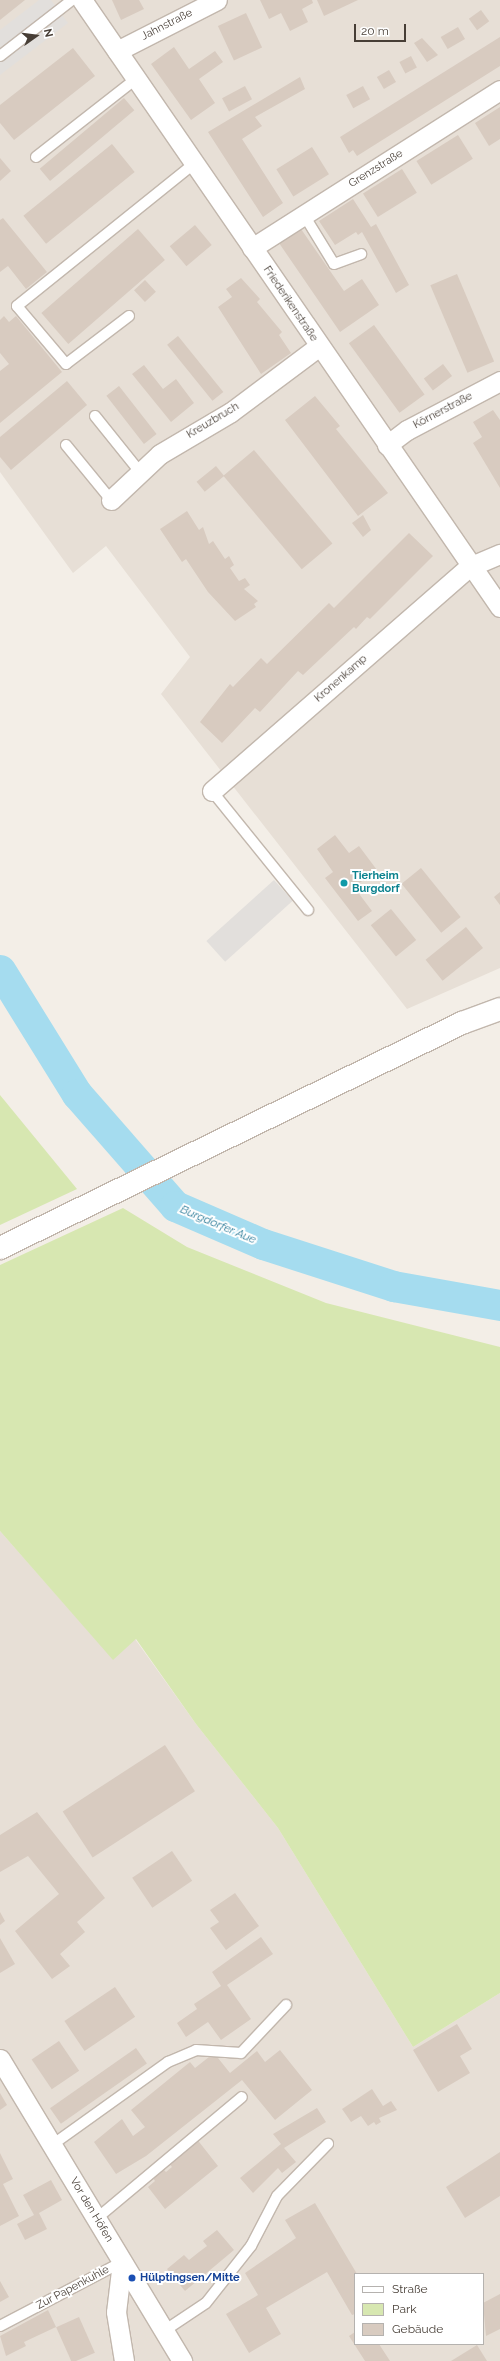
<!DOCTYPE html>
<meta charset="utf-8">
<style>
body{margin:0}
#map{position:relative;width:500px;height:2361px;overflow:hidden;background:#f3eee7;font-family:Raleway,sans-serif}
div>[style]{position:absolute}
.residential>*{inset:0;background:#e7dfd6}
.green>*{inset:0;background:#d7e7b1}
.parking>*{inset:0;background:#e2dfdc;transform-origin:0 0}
.river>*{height:31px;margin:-15.5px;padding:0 15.5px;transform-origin:15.5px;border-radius:15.5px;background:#a5dcef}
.building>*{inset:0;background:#d8cbc0;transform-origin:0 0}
.roads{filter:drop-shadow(1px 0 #c2b7ad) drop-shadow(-1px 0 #c2b7ad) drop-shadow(0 1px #c2b7ad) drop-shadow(0 -1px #c2b7ad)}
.service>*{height:10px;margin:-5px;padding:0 5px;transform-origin:5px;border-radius:5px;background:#fff}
.minor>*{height:19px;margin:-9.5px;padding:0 9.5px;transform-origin:9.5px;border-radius:9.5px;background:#fff}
.tertiary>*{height:22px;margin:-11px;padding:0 11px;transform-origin:11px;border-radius:11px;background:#fff}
.dots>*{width:11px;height:11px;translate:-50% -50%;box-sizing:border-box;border:2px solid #fff;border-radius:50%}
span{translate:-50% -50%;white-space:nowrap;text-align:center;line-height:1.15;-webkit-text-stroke:4px #fff;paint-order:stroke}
.street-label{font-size:11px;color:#473e36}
.culture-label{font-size:11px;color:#0d838f;font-weight:700}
.left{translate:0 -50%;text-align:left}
.transit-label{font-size:11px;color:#164399;font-weight:700}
.water-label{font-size:12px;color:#2c7c99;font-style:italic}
.legend{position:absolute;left:354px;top:2273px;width:130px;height:72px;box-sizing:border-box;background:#fff;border:1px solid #b5b2af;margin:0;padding:5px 7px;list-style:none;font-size:12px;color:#473e36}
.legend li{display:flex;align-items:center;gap:8px;height:20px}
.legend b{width:20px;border:1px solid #b5b2af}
.north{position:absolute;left:16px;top:16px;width:40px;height:40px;-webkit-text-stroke:3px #fff;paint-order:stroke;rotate:76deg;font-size:11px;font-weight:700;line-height:16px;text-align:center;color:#473e36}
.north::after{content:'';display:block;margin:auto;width:14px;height:18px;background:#473e36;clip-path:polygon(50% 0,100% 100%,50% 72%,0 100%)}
.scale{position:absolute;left:354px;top:24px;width:52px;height:18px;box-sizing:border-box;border:2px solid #473e36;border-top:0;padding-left:5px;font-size:12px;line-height:14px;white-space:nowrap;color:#473e36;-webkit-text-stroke:3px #fff;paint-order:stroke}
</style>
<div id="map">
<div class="residential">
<div style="clip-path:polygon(0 0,500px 0,500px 968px,407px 1009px,161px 694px,190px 657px,106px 546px,73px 573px,0 472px)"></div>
<div style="clip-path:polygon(evenodd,0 1531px,113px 1659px,135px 1639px,196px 1724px,278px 1828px,413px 2047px,500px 1993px,500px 2361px,0 2361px,0 1531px,355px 2274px,483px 2274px,483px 2344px,355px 2344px,355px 2274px)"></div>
</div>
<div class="green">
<div style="clip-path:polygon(0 1095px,77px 1189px,0 1225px)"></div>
<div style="clip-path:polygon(123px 1208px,187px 1247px,326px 1303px,500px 1347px,500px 1993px,413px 2047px,278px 1828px,196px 1724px,136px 1639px,113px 1660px,0 1531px,0 1265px)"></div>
</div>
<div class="parking">
<div style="clip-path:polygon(39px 0,51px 0,68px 23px,0 75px,0 30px)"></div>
<div style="left:274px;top:880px;width:28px;height:91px;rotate:48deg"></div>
</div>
<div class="river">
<div style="left:0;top:970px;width:146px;rotate:58.2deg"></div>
<div style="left:77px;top:1094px;width:149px;rotate:48.8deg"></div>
<div style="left:175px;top:1206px;width:96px;rotate:23.4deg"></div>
<div style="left:263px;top:1244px;width:137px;rotate:17.9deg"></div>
<div style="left:393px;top:1286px;width:109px;rotate:10.1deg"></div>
</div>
<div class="building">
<div style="clip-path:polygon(0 0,25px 0,0 20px)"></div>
<div style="clip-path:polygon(112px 0,139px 0,144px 9px,121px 20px)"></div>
<div style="clip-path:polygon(260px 0,312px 0,313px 3px,302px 9px,308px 22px,290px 31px,281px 13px,269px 19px)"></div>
<div style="clip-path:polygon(317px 0,358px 0,324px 16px)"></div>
<div style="left:481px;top:10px;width:14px;height:15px;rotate:54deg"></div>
<div style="left:246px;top:13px;width:38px;height:31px;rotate:65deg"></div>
<div style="left:458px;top:27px;width:14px;height:20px;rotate:60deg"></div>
<div style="clip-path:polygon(500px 37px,500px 66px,357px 156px,353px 150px,349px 153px,340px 137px)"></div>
<div style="clip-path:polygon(422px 38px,438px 55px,427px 62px,414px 43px)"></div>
<div style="clip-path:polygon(174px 47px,189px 69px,215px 51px,223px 62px,199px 79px,215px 103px,191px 120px,151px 64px)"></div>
<div style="clip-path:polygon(73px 48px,95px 76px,14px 140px,0 123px,0 105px)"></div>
<div style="left:411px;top:56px;width:13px;height:13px;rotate:63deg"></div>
<div style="left:389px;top:70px;width:14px;height:14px;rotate:60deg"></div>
<div style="clip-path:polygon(300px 77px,305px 89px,255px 117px,262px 126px,242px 139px,283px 203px,263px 217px,208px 132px)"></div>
<div style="left:245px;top:86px;width:15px;height:26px;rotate:62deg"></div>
<div style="left:363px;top:86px;width:15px;height:19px;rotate:62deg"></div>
<div style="left:124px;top:98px;width:16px;height:110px;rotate:50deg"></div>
<div style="clip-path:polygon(500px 107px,500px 139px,489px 146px,475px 123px)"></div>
<div style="left:458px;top:135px;width:28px;height:49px;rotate:58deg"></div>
<div style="left:112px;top:144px;width:36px;height:114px;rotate:51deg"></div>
<div style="left:312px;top:147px;width:32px;height:42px;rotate:58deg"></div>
<div style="clip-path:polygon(0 158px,11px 171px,0 181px)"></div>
<div style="left:402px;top:169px;width:28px;height:46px;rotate:58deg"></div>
<div style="clip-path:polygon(353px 199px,371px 227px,376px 224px,409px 285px,396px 293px,362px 232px,358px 235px,356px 232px,335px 245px,319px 221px)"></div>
<div style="clip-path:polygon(3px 218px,47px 272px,26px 289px,8px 266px,0 272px,0 220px)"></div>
<div style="left:195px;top:225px;width:26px;height:33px;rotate:50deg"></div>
<div style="left:138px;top:229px;width:41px;height:128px;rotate:49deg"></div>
<div style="clip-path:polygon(301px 229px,344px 291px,362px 279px,379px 305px,340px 332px,279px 243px)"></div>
<div style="left:457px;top:274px;width:95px;height:29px;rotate:67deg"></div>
<div style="clip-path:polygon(241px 278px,260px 299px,257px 302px,282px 332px,279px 335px,291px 353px,261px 374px,218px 307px,232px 297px,226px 289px)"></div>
<div style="left:145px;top:280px;width:16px;height:15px;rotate:47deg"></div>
<div style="clip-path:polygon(4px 316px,9px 322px,16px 316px,62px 372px,0 423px,0 371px,9px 364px,0 353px,0 320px)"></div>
<div style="left:374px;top:325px;width:86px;height:31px;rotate:54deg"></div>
<div style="left:178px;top:336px;width:72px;height:14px;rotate:51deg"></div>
<div style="left:443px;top:364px;width:15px;height:24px;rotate:53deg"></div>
<div style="clip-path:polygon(144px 365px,163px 389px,176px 379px,194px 403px,171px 422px,132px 374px)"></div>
<div style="clip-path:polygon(67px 381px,87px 405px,11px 470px,0 457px,0 437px)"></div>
<div style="left:119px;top:386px;width:61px;height:16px;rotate:52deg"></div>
<div style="clip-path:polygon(315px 396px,340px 426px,336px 429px,388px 493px,358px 516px,285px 420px)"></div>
<div style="clip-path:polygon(493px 410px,500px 420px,500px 488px,473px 443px,482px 437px,473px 422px)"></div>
<div style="left:254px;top:450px;width:122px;height:40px;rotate:50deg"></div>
<div style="left:216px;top:466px;width:13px;height:25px;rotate:51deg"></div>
<div style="clip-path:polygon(187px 511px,199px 530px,203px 527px,209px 544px,213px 541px,225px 559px,229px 556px,234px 565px,230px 568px,239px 581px,245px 578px,250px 585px,244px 589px,258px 601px,254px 604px,256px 607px,235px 621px,208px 592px,186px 559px,182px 562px,160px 529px)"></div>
<div style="clip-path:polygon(363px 515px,371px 530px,363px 537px,352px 523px)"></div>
<div style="clip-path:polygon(409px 533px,433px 556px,370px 619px,367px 617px,356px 629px,354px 627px,303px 675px,298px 671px,260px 712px,255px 708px,222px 743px,200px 722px,230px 684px,233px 687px,261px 658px,267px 664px,329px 603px,334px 608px)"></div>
<div style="clip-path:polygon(335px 835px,349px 853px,359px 846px,377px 870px,354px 887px,372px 911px,358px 921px,325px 878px,333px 872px,317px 849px)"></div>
<div style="left:421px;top:868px;width:63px;height:25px;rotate:51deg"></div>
<div style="clip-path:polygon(500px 892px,500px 905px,494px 897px)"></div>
<div style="left:391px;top:909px;width:40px;height:26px;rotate:51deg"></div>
<div style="left:466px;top:927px;width:27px;height:52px;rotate:51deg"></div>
<div style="left:165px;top:1745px;width:55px;height:122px;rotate:57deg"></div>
<div style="clip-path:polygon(37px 1812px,105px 1898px,77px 1922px,85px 1932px,60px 1954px,70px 1966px,52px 1979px,15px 1931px,59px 1894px,28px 1856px,0 1872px,0 1835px)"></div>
<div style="left:172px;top:1851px;width:36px;height:48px;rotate:56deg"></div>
<div style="clip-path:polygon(235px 1893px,259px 1926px,226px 1950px,210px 1928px,219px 1922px,210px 1910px)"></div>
<div style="clip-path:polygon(0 1912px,5px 1921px,0 1925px)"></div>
<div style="clip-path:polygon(261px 1937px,273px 1954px,227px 1985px,251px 2019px,221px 2040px,208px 2022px,186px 2037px,177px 2023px,197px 2009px,194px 2004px,221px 1986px,212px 1972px)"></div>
<div style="clip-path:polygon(0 1938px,15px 1964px,0 1973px)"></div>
<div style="left:115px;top:1987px;width:36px;height:61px;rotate:56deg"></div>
<div style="clip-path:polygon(457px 2024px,472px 2049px,460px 2056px,470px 2073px,438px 2092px,413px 2050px)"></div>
<div style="left:59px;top:2041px;width:36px;height:33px;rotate:56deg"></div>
<div style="left:136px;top:2048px;width:19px;height:105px;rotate:55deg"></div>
<div style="clip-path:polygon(280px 2050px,312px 2090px,275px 2120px,242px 2080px,146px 2156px,116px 2174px,94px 2142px,122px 2119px,133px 2136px,145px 2127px,131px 2110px,190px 2062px,195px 2068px,214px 2053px,230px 2073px,257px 2051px,265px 2062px)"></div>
<div style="clip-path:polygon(372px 2089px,383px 2106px,391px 2101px,397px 2110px,379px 2118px,381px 2122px,376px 2125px,374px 2122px,368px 2126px,361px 2116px,351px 2122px,342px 2109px)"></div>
<div style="clip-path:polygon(0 2093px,7px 2105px,0 2110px)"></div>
<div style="clip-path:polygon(317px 2108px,326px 2122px,284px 2148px,296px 2162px,282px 2173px,278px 2168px,253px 2193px,240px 2178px,281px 2144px,273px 2134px)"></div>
<div style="clip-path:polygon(196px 2138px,218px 2166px,165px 2209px,148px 2187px,155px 2181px,151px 2175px,161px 2167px,166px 2172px,172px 2167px,167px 2161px)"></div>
<div style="clip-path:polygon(500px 2152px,500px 2196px,465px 2218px,446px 2187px)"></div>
<div style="clip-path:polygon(0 2153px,13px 2179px,3px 2184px,19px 2216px,0 2226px)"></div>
<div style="clip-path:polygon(51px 2180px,62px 2200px,39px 2213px,47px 2229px,25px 2240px,17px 2224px,34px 2215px,23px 2195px)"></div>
<div style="clip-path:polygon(315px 2203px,357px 2274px,355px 2314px,352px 2315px,327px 2272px,266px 2308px,281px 2334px,249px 2353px,226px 2314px,258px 2295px,245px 2273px,296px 2238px,285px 2220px)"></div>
<div style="clip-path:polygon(217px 2230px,234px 2250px,185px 2291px,167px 2269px,184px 2255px,189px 2260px,199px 2252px,207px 2246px,203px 2241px)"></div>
<div style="clip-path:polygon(0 2281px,9px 2297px,0 2302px)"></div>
<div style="clip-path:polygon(500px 2294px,500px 2329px,486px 2336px,483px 2303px)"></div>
<div style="clip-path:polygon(48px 2310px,56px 2327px,24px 2342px,26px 2346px,6px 2356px,0 2336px)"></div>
<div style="left:79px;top:2317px;width:39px;height:25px;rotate:66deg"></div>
<div style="clip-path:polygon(355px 2332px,355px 2344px,379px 2344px,390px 2361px,365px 2361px,349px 2336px)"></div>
<div style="clip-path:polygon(477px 2345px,487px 2361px,451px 2361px)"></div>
</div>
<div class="roads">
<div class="service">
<div style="left:0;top:56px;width:91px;rotate:-37.9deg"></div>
<div style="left:36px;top:157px;width:127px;rotate:-38deg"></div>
<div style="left:304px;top:215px;width:57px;rotate:58.5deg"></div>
<div style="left:334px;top:264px;width:29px;rotate:-20deg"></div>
<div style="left:129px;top:316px;width:79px;rotate:142.7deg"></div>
<div style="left:66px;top:364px;width:76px;rotate:-130.2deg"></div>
<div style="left:17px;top:306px;width:228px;rotate:-38.8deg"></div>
<div style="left:95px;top:416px;width:72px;rotate:51.2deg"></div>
<div style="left:66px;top:445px;width:71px;rotate:50.7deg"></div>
<div style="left:212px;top:791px;width:153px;rotate:51.1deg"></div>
<div style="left:52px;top:2145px;width:143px;rotate:-35.6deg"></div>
<div style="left:168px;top:2062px;width:30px;rotate:-23deg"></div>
<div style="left:196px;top:2050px;width:45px;rotate:3.8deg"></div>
<div style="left:241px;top:2053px;width:66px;rotate:-46.8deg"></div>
<div style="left:96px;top:2219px;width:190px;rotate:-39.9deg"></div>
<div style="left:0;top:2326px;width:138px;rotate:-27.7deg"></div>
<div style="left:164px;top:2331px;width:50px;rotate:-33.7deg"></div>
<div style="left:206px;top:2303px;width:73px;rotate:-51.7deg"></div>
<div style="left:251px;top:2246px;width:56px;rotate:-62.5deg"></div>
<div style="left:277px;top:2196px;width:73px;rotate:-45.6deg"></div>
</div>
<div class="minor">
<div style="left:82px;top:0;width:737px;rotate:55.45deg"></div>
<div style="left:117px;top:51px;width:112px;rotate:-27deg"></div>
<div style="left:252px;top:248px;width:294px;rotate:-32.5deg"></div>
<div style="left:387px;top:445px;width:25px;rotate:-37deg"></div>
<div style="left:407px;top:430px;width:105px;rotate:-27.8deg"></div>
<div style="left:111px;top:500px;width:67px;rotate:-43.2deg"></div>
<div style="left:160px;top:454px;width:82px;rotate:-30.6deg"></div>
<div style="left:231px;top:412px;width:109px;rotate:-36.8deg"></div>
<div style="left:212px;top:791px;width:341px;rotate:-41.1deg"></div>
<div style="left:469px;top:567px;width:34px;rotate:-23deg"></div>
<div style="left:0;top:2059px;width:353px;rotate:58.9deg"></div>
<div style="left:122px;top:2262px;width:50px;rotate:96.8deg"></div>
<div style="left:116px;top:2312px;width:50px;rotate:80.7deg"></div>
</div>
<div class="tertiary">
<div style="left:0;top:1248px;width:514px;rotate:-25.97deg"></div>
<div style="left:462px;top:1023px;width:40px;rotate:-20.2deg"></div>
</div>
</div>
<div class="dots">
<div style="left:344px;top:883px;background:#0f9aa8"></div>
<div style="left:132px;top:2278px;background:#1a4fb4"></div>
</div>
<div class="street-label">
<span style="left:167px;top:25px;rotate:-27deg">Jahnstraße</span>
<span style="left:376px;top:169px;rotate:-32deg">Grenzstraße</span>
<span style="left:290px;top:304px;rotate:56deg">Friederikenstraße</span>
<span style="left:443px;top:411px;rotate:-28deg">Körnerstraße</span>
<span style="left:213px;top:421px;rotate:-31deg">Kreuzbruch</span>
<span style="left:341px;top:679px;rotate:-41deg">Kronenkamp</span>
<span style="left:91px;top:2210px;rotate:59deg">Vor den Höfen</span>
<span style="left:73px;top:2288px;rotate:-28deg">Zur Papenkuhle</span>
</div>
<div class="culture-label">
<span class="left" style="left:352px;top:883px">Tierheim<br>Burgdorf</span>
</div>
<div class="transit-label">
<span class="left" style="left:140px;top:2278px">Hülptingsen/Mitte</span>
</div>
<div class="water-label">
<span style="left:218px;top:1225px;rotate:23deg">Burgdorfer Aue</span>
</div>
<ul class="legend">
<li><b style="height:5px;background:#fff"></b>Straße</li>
<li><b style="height:11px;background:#d7e7b1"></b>Park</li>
<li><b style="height:11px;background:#d8cbc0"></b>Gebäude</li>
</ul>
<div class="north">N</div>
<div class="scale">20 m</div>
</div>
